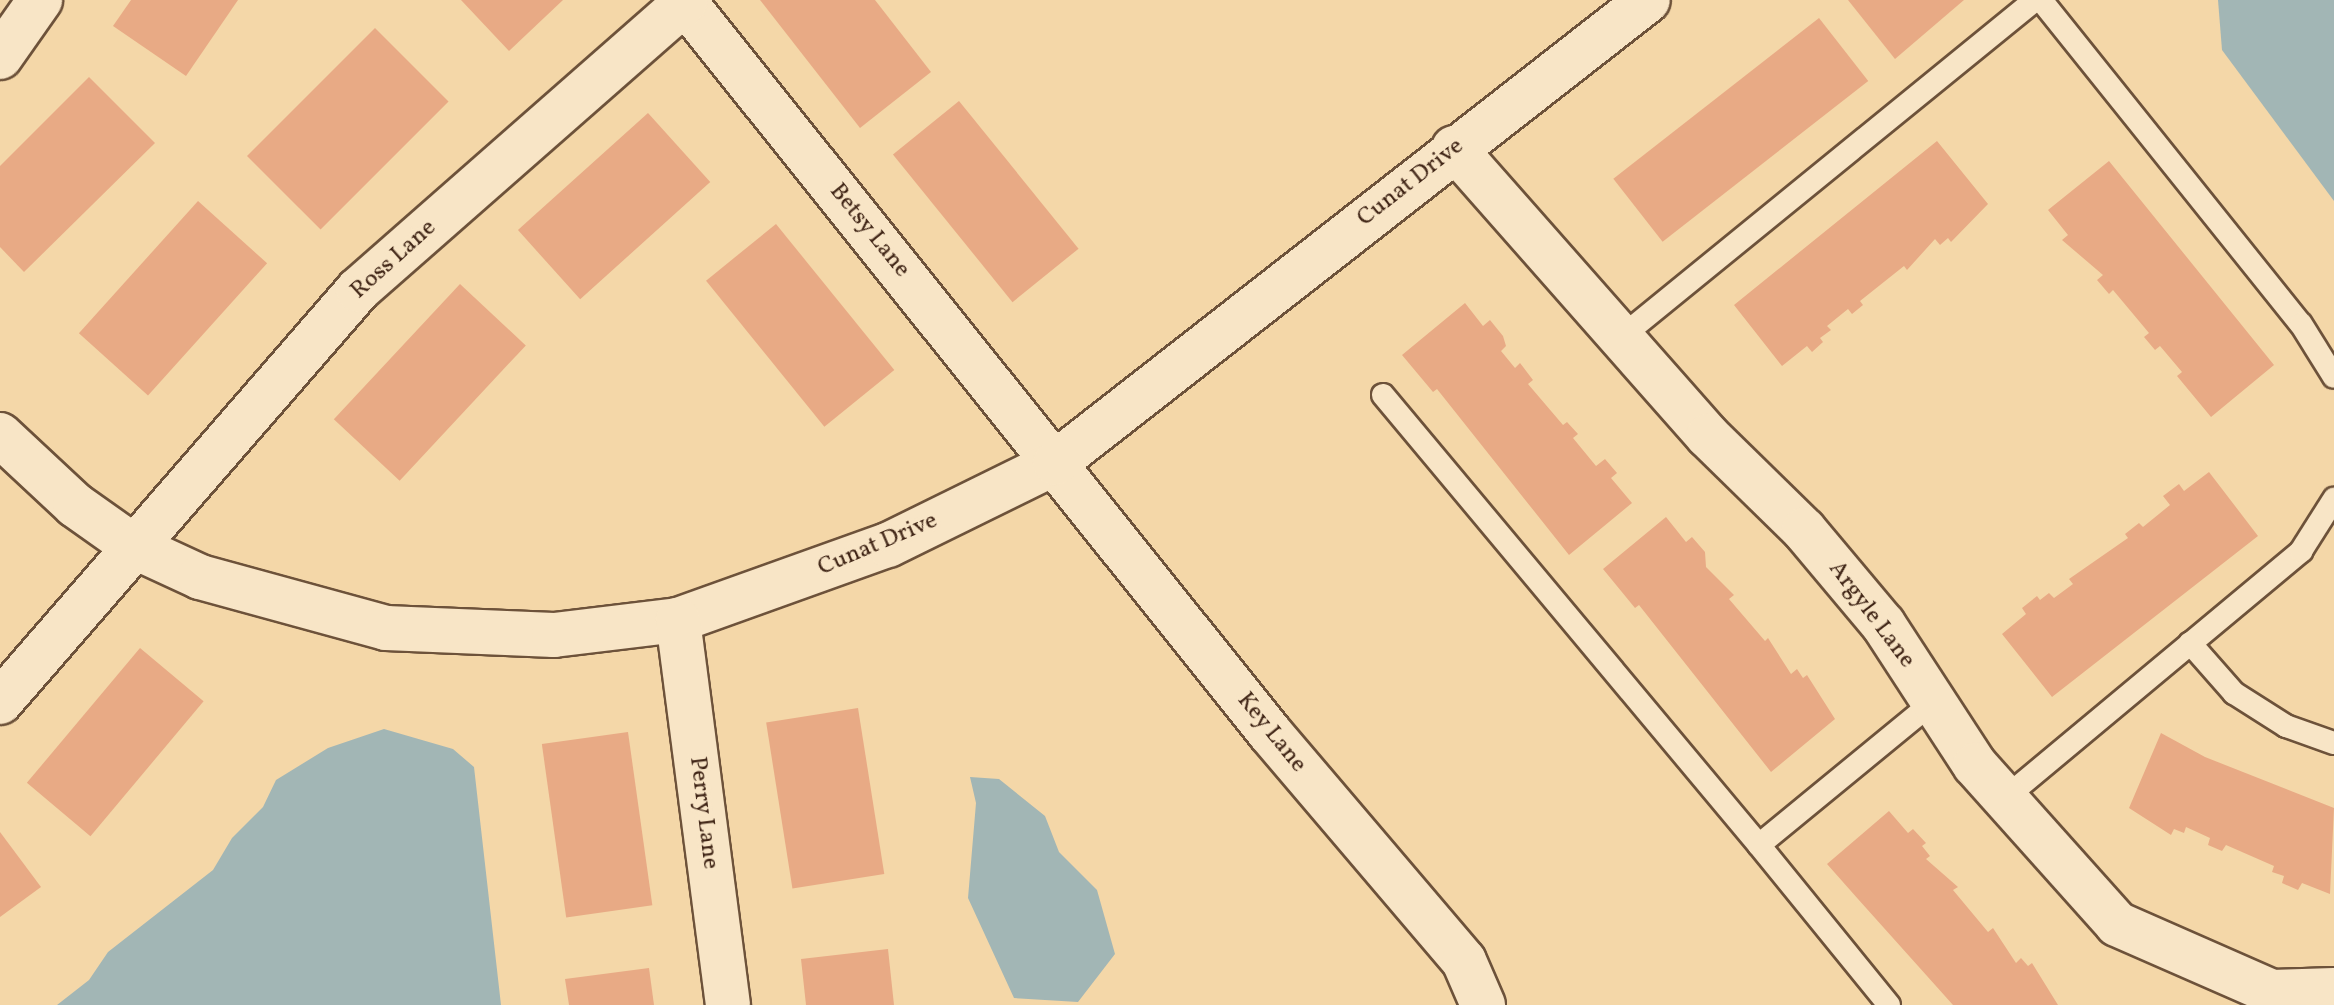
<!DOCTYPE html>
<style>
body{margin:0}
#map{position:relative;width:2334px;height:1005px;overflow:hidden;background:#f4d7a8;font-family:Vollkorn,serif}
div>[style]{position:absolute}
.water>*{inset:0;background:#a2b6b5}
.building>*{inset:0;background:#e8aa85;transform-origin:0 0}
.roads{filter:drop-shadow(2px 0 #6d523a) drop-shadow(-2px 0 #6d523a) drop-shadow(0 2px #6d523a) drop-shadow(0 -2px #6d523a)}
.lane>*{height:22px;margin:-11px;padding:0 11px;transform-origin:11px;border-radius:11px;background:#f8e5c6}
.street>*{height:44px;margin:-22px;padding:0 22px;transform-origin:22px;border-radius:22px;background:#f8e5c6}
span{translate:-50% -50%;white-space:nowrap;text-align:center;line-height:1.15;-webkit-text-stroke:7px #f8e5c6;paint-order:stroke}
.street-label{font-size:24px;color:#402516}
</style>
<div id="map">
<div class="water">
<div style="clip-path:polygon(2218px 0,2334px 0,2334px 201px,2222px 50px)"></div>
<div style="clip-path:polygon(384px 729px,453px 749px,474px 767px,501px 1005px,57px 1005px,89px 980px,108px 952px,213px 870px,232px 838px,263px 807px,276px 780px,328px 748px)"></div>
<div style="clip-path:polygon(970px 777px,999px 779px,1045px 816px,1059px 852px,1097px 890px,1115px 954px,1078px 1002px,1014px 998px,968px 898px,976px 803px)"></div>
</div>
<div class="building">
<div style="clip-path:polygon(131px 0,238px 0,186px 76px,113px 26px)"></div>
<div style="clip-path:polygon(461px 0,563px 0,509px 51px)"></div>
<div style="clip-path:polygon(760px 0,875px 0,931px 72px,860px 128px)"></div>
<div style="clip-path:polygon(1848px 0,1964px 0,1895px 59px)"></div>
<div style="left:1819px;top:18px;width:80px;height:261px;rotate:52deg"></div>
<div style="left:375px;top:28px;width:104px;height:181px;rotate:45deg"></div>
<div style="clip-path:polygon(89px 77px,155px 143px,24px 272px,0 247px,0 166px)"></div>
<div style="left:959px;top:101px;width:190px;height:85px;rotate:51deg"></div>
<div style="left:648px;top:113px;width:93px;height:175px;rotate:48deg"></div>
<div style="clip-path:polygon(1937px 141px,1988px 204px,1951px 242px,1948px 238px,1940px 245px,1935px 239px,1907px 270px,1904px 266px,1860px 301px,1863px 305px,1852px 314px,1848px 309px,1827px 326px,1831px 330px,1820px 338px,1823px 342px,1812px 352px,1807px 346px,1782px 366px,1734px 305px)"></div>
<div style="clip-path:polygon(2109px 161px,2274px 365px,2211px 417px,2177px 376px,2182px 372px,2160px 346px,2155px 350px,2144px 337px,2149px 333px,2113px 290px,2109px 294px,2097px 280px,2103px 275px,2062px 240px,2068px 235px,2048px 210px)"></div>
<div style="left:198px;top:201px;width:93px;height:178px;rotate:42deg"></div>
<div style="left:776px;top:224px;width:188px;height:90px;rotate:51deg"></div>
<div style="left:460px;top:284px;width:90px;height:185px;rotate:43deg"></div>
<div style="clip-path:polygon(1465px 303px,1483px 326px,1490px 320px,1503px 336px,1506px 346px,1501px 351px,1515px 368px,1520px 363px,1533px 380px,1528px 384px,1563px 425px,1567px 422px,1578px 434px,1573px 438px,1596px 466px,1605px 459px,1617px 473px,1611px 478px,1632px 503px,1569px 555px,1437px 389px,1433px 392px,1402px 355px)"></div>
<div style="clip-path:polygon(2209px 472px,2258px 536px,2052px 697px,2002px 634px,2026px 614px,2022px 608px,2037px 596px,2040px 600px,2049px 593px,2054px 598px,2073px 584px,2069px 579px,2128px 538px,2125px 534px,2139px 523px,2143px 527px,2170px 505px,2163px 496px,2179px 484px,2184px 491px)"></div>
<div style="clip-path:polygon(1666px 517px,1686px 542px,1692px 537px,1705px 552px,1706px 567px,1734px 595px,1729px 599px,1765px 641px,1768px 638px,1791px 674px,1797px 669px,1803px 678px,1807px 675px,1835px 719px,1771px 772px,1639px 605px,1635px 608px,1603px 569px)"></div>
<div style="left:140px;top:648px;width:83px;height:176px;rotate:40deg"></div>
<div style="left:858px;top:708px;width:168px;height:93px;rotate:81deg"></div>
<div style="left:628px;top:732px;width:175px;height:87px;rotate:82deg"></div>
<div style="clip-path:polygon(2161px 733px,2205px 757px,2334px 808px,2330px 894px,2302px 883px,2298px 890px,2282px 883px,2284px 876px,2272px 872px,2274px 866px,2226px 845px,2222px 851px,2208px 845px,2210px 838px,2186px 827px,2184px 833px,2174px 829px,2171px 835px,2129px 808px)"></div>
<div style="clip-path:polygon(1889px 811px,1908px 833px,1913px 829px,1926px 843px,1922px 846px,1930px 856px,1926px 859px,1958px 887px,1953px 890px,1988px 932px,1993px 928px,2016px 963px,2021px 958px,2028px 966px,2032px 963px,2058px 1005px,1953px 1005px,1858px 899px,1827px 864px)"></div>
<div style="clip-path:polygon(0 832px,41px 887px,0 917px)"></div>
<div style="clip-path:polygon(888px 949px,894px 1005px,806px 1005px,801px 959px)"></div>
<div style="clip-path:polygon(649px 968px,654px 1005px,569px 1005px,565px 979px)"></div>
</div>
<div class="roads">
<div class="lane">
<div style="left:2041px;top:0;width:415px;rotate:51.3deg"></div>
<div style="left:2301px;top:324px;width:62px;rotate:58.1deg"></div>
<div style="left:1620px;top:338px;width:535px;rotate:-39.16deg"></div>
<div style="left:1383px;top:395px;width:586px;rotate:50.12deg"></div>
<div style="left:1759px;top:845px;width:227px;rotate:-39.4deg"></div>
<div style="left:2190px;top:643px;width:67px;rotate:48.7deg"></div>
<div style="left:2234px;top:693px;width:62px;rotate:32.4deg"></div>
<div style="left:2286px;top:726px;width:51px;rotate:19.5deg"></div>
<div style="left:2005px;top:798px;width:386px;rotate:-39.8deg"></div>
<div style="left:2301px;top:551px;width:62px;rotate:-57.6deg"></div>
<div style="left:1759px;top:845px;width:206px;rotate:50.9deg"></div>
</div>
<div class="street">
<div style="left:683px;top:0;width:939px;rotate:51.31deg"></div>
<div style="left:1270px;top:733px;width:299px;rotate:49.6deg"></div>
<div style="left:1464px;top:961px;width:48px;rotate:66.6deg"></div>
<div style="left:0;top:57px;width:70px;rotate:-54.9deg"></div>
<div style="left:1454px;top:148px;width:384px;rotate:48.6deg"></div>
<div style="left:1708px;top:436px;width:134px;rotate:44.4deg"></div>
<div style="left:1804px;top:530px;width:123px;rotate:50deg"></div>
<div style="left:1883px;top:624px;width:168px;rotate:56.9deg"></div>
<div style="left:1975px;top:765px;width:213px;rotate:48.2deg"></div>
<div style="left:2117px;top:924px;width:169px;rotate:23.7deg"></div>
<div style="left:2272px;top:992px;width:62px;rotate:-1.8deg"></div>
<div style="left:0;top:435px;width:103px;rotate:43deg"></div>
<div style="left:75px;top:505px;width:71px;rotate:35.3deg"></div>
<div style="left:133px;top:546px;width:74px;rotate:24.8deg"></div>
<div style="left:200px;top:577px;width:193px;rotate:15.3deg"></div>
<div style="left:386px;top:628px;width:168px;rotate:2.4deg"></div>
<div style="left:554px;top:635px;width:125px;rotate:-6.9deg"></div>
<div style="left:678px;top:620px;width:223px;rotate:-19.7deg"></div>
<div style="left:888px;top:545px;width:186px;rotate:-26.2deg"></div>
<div style="left:1055px;top:463px;width:752px;rotate:-37.98deg"></div>
<div style="left:678px;top:620px;width:388px;rotate:82.6deg"></div>
<div style="left:0;top:702px;width:546px;rotate:-49.01deg"></div>
<div style="left:358px;top:290px;width:435px;rotate:-41.3deg"></div>
</div>
</div>
<div class="street-label">
<span style="left:1411px;top:183px;rotate:-38deg">Cunat Drive</span>
<span style="left:869px;top:231px;rotate:51deg">Betsy Lane</span>
<span style="left:394px;top:260px;rotate:-42deg">Ross Lane</span>
<span style="left:878px;top:545px;rotate:-23deg">Cunat Drive</span>
<span style="left:1871px;top:615px;rotate:53deg">Argyle Lane</span>
<span style="left:1271px;top:733px;rotate:51deg">Key Lane</span>
<span style="left:703px;top:813px;rotate:83deg">Perry Lane</span>
</div>
</div>
